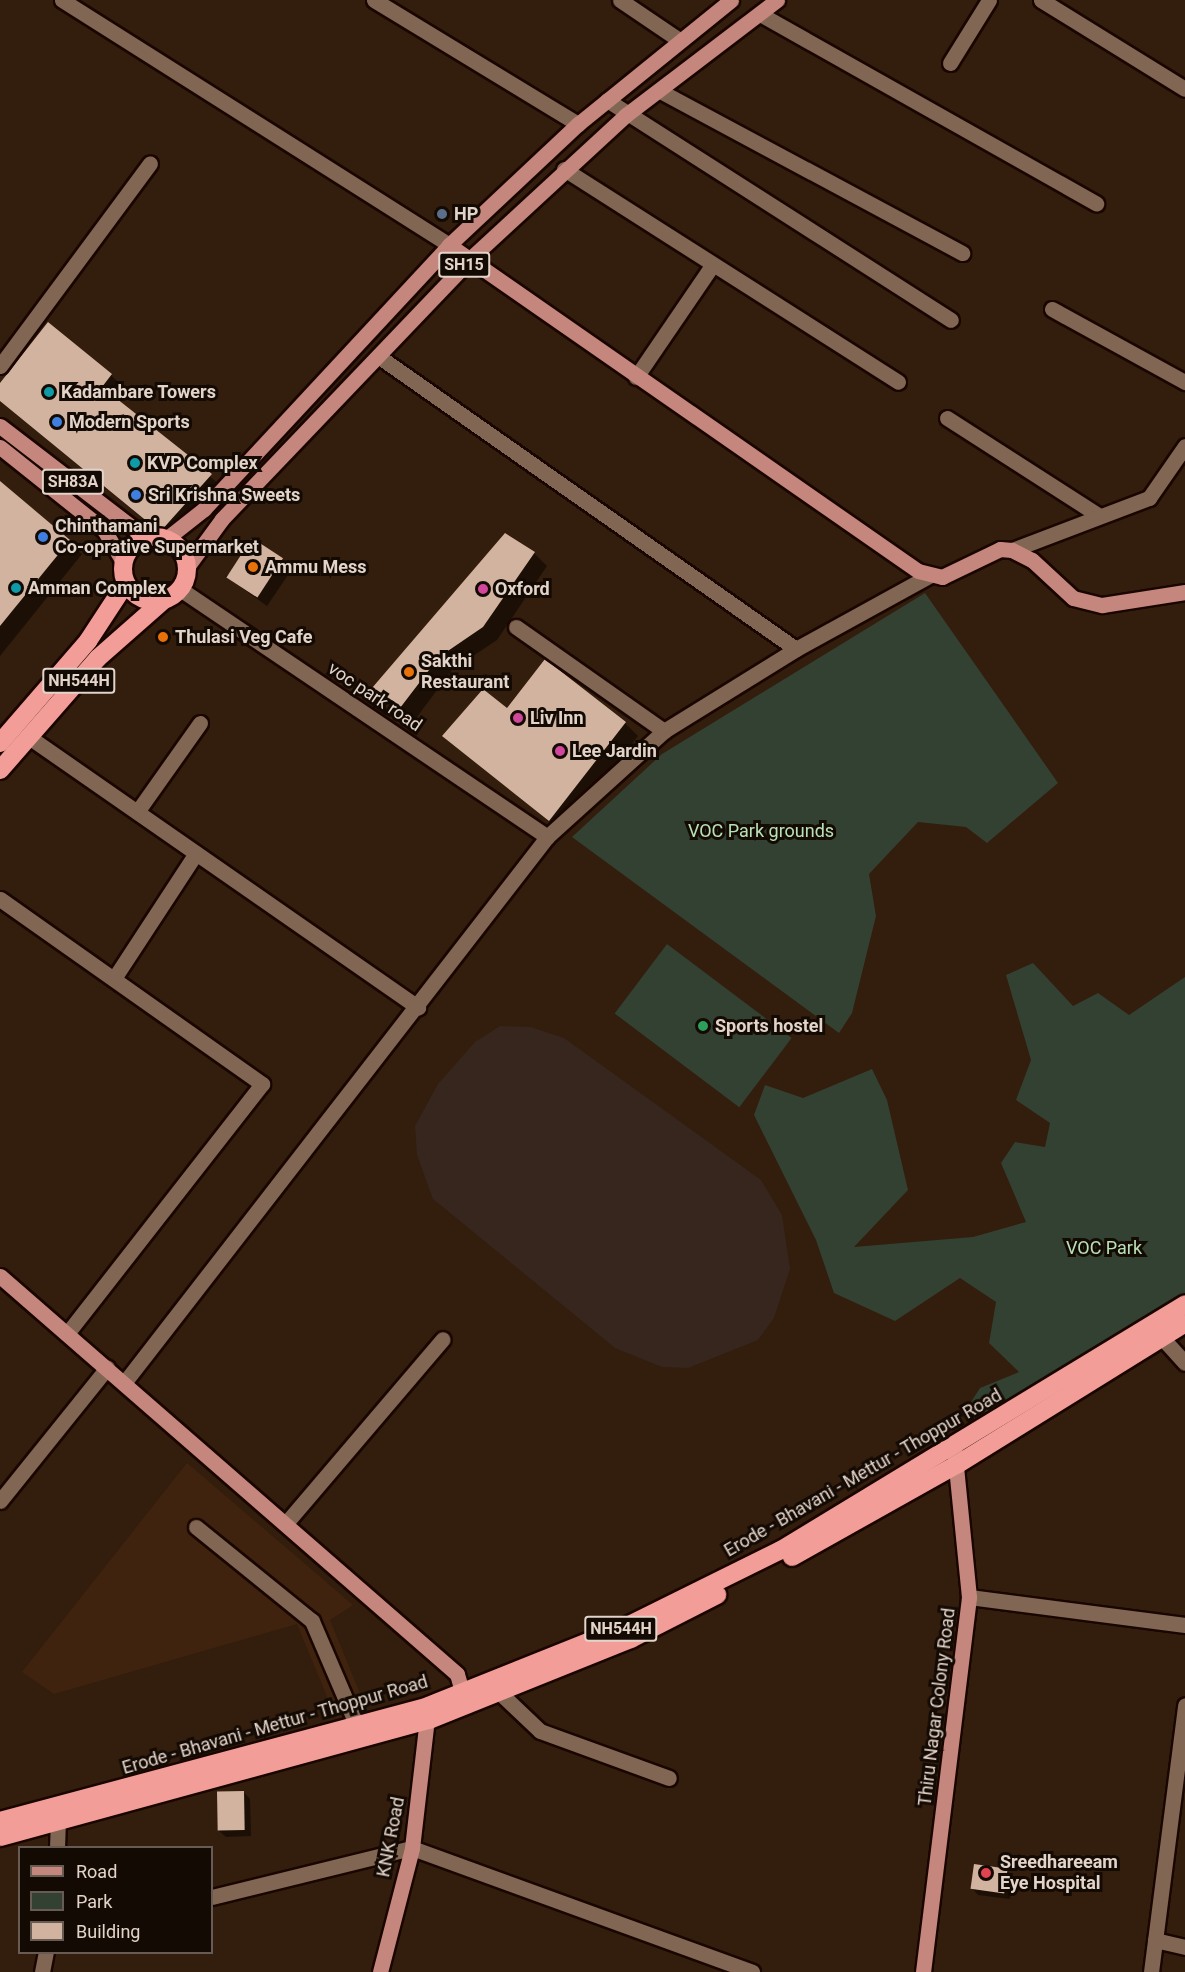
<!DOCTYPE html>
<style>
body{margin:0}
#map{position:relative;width:1185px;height:1972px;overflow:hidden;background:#331d0d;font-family:Roboto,sans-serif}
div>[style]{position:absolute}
.commercial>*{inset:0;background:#37261e}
.built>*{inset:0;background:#3f230e}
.green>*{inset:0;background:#324131;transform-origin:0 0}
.shadow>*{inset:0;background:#0007}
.building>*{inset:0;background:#d1b3a0;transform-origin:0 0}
.roads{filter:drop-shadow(2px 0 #1a0600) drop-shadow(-2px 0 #1a0600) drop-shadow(0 2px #1a0600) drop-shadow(0 -2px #1a0600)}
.minor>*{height:15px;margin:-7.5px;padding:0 7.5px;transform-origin:7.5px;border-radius:7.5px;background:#816654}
.major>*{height:15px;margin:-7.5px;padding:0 7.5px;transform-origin:7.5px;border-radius:7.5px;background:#c5877d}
.highway>*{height:18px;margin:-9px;padding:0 9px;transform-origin:9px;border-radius:9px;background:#f39d98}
.highway>.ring{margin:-9px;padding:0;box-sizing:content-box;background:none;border:18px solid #f39d98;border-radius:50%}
.dots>*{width:16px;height:16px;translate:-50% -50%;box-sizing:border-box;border:3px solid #140a04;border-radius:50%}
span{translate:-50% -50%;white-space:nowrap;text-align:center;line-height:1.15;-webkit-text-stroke:6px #140a04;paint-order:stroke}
.shield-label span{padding:2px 4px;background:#140a04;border:2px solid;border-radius:4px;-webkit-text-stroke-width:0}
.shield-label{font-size:16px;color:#e3d4ca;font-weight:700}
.poi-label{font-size:18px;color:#e3d4ca;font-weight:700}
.left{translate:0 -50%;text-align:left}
.street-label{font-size:18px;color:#e3d4ca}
.park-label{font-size:18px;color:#b8e1b5}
.legend{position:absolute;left:18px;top:1846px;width:195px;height:108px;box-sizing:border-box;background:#140a04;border:2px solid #675b53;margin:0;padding:8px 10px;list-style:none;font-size:18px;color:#e3d4ca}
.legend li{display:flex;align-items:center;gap:12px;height:30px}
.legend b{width:30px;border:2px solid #675b53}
</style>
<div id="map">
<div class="commercial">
<div style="clip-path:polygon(500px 1026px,531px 1027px,564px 1038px,761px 1180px,782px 1215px,790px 1269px,774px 1318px,758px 1340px,688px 1368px,662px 1367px,615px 1348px,433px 1199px,417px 1155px,415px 1126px,438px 1084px,475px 1042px)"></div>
</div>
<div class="built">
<div style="clip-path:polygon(187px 1463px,353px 1605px,330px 1620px,366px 1708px,336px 1718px,297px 1624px,54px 1694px,22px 1672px)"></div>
</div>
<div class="green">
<div style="clip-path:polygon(925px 593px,1058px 783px,987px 843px,966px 827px,918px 822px,869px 874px,876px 916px,852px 1013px,839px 1033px,572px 837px,662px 754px)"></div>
<div style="left:667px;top:944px;width:156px;height:87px;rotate:37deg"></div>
<div style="clip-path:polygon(1033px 963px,1073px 1006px,1098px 993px,1129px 1015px,1185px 977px,1185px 1294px,979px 1422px,964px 1413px,980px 1388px,1019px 1372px,989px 1343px,996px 1302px,960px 1278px,895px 1321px,834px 1293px,816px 1240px,754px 1115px,765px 1085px,803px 1098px,872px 1069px,887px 1100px,908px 1190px,854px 1247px,973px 1237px,1026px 1222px,1001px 1163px,1015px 1142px,1045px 1147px,1050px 1123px,1016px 1100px,1031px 1060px,1006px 975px)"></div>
</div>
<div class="shadow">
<div style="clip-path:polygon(111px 375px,124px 388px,115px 400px,224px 488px,174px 544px,0 401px,0 386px)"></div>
<div style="clip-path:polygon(0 483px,82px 554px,0 656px)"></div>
<div style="clip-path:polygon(534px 553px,547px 566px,497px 640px,452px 670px,414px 721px,374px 688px)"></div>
<div style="clip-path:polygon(282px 559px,292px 569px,267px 606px,225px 576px)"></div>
<div style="clip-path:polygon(507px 710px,625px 723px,638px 736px,563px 832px,444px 736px)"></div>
<div style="clip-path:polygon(244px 1792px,250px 1799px,251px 1836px,226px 1837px,219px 1831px)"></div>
<div style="clip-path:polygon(1007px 1870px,1013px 1877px,1010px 1899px,978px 1895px,972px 1888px)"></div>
</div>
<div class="building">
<div style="clip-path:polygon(48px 322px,112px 374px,102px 387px,212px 474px,160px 532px,0 401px,0 383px)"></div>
<div style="clip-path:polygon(0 481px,70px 540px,0 626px)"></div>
<div style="clip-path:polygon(505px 533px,535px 552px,483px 627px,439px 657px,400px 708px,372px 688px)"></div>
<div style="left:252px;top:538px;width:37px;height:47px;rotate:33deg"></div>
<div style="clip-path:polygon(545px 659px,626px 722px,549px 821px,442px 736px,483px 689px,507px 708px)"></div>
<div style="left:244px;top:1791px;width:39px;height:27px;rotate:89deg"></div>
<div style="left:974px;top:1864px;width:34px;height:25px;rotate:8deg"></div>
</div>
<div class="roads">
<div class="minor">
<div style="left:62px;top:0;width:458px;rotate:32.3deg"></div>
<div style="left:374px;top:0;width:239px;rotate:31.3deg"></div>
<div style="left:620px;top:0;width:71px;rotate:34.1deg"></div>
<div style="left:1041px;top:0;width:169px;rotate:31.7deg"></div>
<div style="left:760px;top:14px;width:386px;rotate:29.4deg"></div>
<div style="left:950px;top:63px;width:74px;rotate:-58.2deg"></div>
<div style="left:660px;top:91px;width:343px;rotate:28.2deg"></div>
<div style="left:607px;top:100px;width:408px;rotate:32.6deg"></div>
<div style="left:564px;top:169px;width:396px;rotate:32.5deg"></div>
<div style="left:1052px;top:309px;width:152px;rotate:28.8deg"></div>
<div style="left:378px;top:356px;width:510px;rotate:35.03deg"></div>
<div style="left:796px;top:649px;width:152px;rotate:-28.8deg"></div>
<div style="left:0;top:366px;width:252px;rotate:-53.5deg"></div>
<div style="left:636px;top:377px;width:133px;rotate:-55.7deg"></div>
<div style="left:947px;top:418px;width:179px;rotate:32.7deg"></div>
<div style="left:1012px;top:550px;width:147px;rotate:-20.8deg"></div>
<div style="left:1149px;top:498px;width:63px;rotate:-55.3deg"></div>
<div style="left:180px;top:589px;width:443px;rotate:34deg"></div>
<div style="left:516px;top:627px;width:181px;rotate:35.1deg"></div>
<div style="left:29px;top:737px;width:474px;rotate:34.8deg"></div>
<div style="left:137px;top:812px;width:109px;rotate:-54.7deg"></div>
<div style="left:0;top:899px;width:321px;rotate:35.2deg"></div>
<div style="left:262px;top:1084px;width:317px;rotate:128deg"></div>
<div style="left:115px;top:977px;width:148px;rotate:-56.8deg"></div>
<div style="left:1156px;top:1331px;width:43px;rotate:47.8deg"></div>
<div style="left:124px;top:1383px;width:691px;rotate:-52.23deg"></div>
<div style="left:547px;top:837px;width:158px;rotate:-42.2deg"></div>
<div style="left:664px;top:731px;width:155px;rotate:-31.8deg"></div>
<div style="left:0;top:1501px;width:171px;rotate:-51.2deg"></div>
<div style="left:287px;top:1522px;width:240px;rotate:-49.6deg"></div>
<div style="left:196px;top:1527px;width:149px;rotate:39deg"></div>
<div style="left:312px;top:1621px;width:114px;rotate:66.8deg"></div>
<div style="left:969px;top:1597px;width:218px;rotate:7.4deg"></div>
<div style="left:500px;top:1693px;width:55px;rotate:43.5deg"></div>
<div style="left:540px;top:1731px;width:137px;rotate:20deg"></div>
<div style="left:57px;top:1848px;width:38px;rotate:-88deg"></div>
<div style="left:212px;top:1897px;width:206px;rotate:-13.8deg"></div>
<div style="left:412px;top:1848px;width:362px;rotate:20deg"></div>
<div style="left:1155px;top:1940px;width:31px;rotate:13deg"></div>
<div style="left:42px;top:1972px;width:20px;rotate:-79deg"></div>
<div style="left:1151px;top:1972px;width:269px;rotate:-82.7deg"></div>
</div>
<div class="major">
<div style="left:449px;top:245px;width:571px;rotate:34.8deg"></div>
<div style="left:918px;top:571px;width:25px;rotate:14deg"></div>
<div style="left:942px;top:577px;width:64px;rotate:-25.8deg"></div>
<div style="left:1000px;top:549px;width:12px;rotate:5deg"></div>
<div style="left:1012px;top:550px;width:22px;rotate:27deg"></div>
<div style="left:1032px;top:560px;width:56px;rotate:42.8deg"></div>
<div style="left:1073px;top:598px;width:30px;rotate:14deg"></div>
<div style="left:1102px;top:605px;width:84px;rotate:-8.9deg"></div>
<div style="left:0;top:426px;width:184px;rotate:37.5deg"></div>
<div style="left:0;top:447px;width:133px;rotate:38.6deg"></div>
<div style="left:104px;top:530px;width:39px;rotate:59deg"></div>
<div style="left:166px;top:539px;width:48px;rotate:-38.3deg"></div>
<div style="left:204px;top:509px;width:360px;rotate:-47.1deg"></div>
<div style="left:449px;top:245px;width:177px;rotate:-43.2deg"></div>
<div style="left:578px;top:124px;width:197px;rotate:-39deg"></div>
<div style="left:187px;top:567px;width:59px;rotate:-53.9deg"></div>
<div style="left:222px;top:519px;width:361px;rotate:-46.3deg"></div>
<div style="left:471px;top:258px;width:211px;rotate:-42.7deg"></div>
<div style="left:626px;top:115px;width:190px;rotate:-37.3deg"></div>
<div style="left:0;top:1276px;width:606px;rotate:41.05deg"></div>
<div style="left:457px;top:1674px;width:18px;rotate:74deg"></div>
<div style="left:380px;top:1972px;width:128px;rotate:-75.5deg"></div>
<div style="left:412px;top:1848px;width:140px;rotate:-83.4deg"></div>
<div style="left:923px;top:1972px;width:378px;rotate:-83deg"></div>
<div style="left:969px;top:1597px;width:152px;rotate:-95.7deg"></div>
</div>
<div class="highway">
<div class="ring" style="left:123px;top:537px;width:46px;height:46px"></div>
<div style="left:0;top:743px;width:135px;rotate:-49.2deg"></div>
<div style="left:88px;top:641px;width:69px;rotate:-56.8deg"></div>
<div style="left:0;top:770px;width:149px;rotate:-48.8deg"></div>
<div style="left:98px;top:658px;width:89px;rotate:-41.4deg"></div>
<div style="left:792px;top:1557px;width:190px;rotate:-29.3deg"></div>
<div style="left:958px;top:1464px;width:267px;rotate:-31.8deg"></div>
<div style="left:0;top:1821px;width:443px;rotate:-15deg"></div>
<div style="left:428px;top:1706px;width:208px;rotate:-21.8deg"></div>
<div style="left:621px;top:1629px;width:178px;rotate:-26.3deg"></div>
<div style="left:781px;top:1550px;width:473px;rotate:-31.3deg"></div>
<div style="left:0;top:1837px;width:445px;rotate:-15.3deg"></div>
<div style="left:429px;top:1720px;width:218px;rotate:-21.9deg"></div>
<div style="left:631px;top:1639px;width:97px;rotate:-27.1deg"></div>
</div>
</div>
<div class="dots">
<div style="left:442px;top:214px;background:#5c6f8a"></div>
<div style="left:49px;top:392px;background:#0f9aa8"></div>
<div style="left:57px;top:422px;background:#3f7fe0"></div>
<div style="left:135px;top:463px;background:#0f9aa8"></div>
<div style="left:136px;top:495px;background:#3f7fe0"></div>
<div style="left:43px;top:537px;background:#3f7fe0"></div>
<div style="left:253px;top:567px;background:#e8710a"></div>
<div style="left:16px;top:588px;background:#0f9aa8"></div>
<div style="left:483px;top:589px;background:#d1479c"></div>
<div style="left:163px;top:637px;background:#e8710a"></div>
<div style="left:409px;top:672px;background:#e8710a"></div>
<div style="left:518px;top:718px;background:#d1479c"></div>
<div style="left:560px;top:751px;background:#d1479c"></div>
<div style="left:703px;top:1026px;background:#2e9e5b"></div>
<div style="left:986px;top:1873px;background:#e0444e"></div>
</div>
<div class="shield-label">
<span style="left:464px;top:265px">SH15</span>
<span style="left:73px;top:482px">SH83A</span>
<span style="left:79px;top:681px">NH544H</span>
<span style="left:621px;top:1629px">NH544H</span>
</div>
<div class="poi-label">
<span class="left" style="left:454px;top:214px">HP</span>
<span class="left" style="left:61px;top:392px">Kadambare Towers</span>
<span class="left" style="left:69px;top:422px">Modern Sports</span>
<span class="left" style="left:147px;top:463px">KVP Complex</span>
<span class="left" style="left:148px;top:495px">Sri Krishna Sweets</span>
<span class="left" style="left:55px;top:537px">Chinthamani<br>Co-oprative Supermarket</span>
<span class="left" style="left:265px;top:567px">Ammu Mess</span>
<span class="left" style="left:28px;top:588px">Amman Complex</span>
<span class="left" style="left:495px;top:589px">Oxford</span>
<span class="left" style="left:175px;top:637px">Thulasi Veg Cafe</span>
<span class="left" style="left:421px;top:672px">Sakthi<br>Restaurant</span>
<span class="left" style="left:530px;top:718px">Liv Inn</span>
<span class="left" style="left:572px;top:751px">Lee Jardin</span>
<span class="left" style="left:715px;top:1026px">Sports hostel</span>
<span class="left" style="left:1000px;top:1873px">Sreedhareeam<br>Eye Hospital</span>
</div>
<div class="street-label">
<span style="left:375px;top:697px;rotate:34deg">voc park road</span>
<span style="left:863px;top:1473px;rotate:-30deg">Erode - Bhavani - Mettur - Thoppur Road</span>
<span style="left:937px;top:1707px;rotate:-83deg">Thiru Nagar Colony Road</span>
<span style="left:275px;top:1725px;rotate:-16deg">Erode - Bhavani - Mettur - Thoppur Road</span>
<span style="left:391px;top:1837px;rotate:-79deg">KNK Road</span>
</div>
<div class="park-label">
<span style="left:761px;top:831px">VOC Park grounds</span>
<span style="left:1104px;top:1248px">VOC Park</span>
</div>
<ul class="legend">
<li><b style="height:8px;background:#c5877d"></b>Road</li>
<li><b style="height:16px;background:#324131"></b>Park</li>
<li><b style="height:16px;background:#d1b3a0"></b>Building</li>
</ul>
</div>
